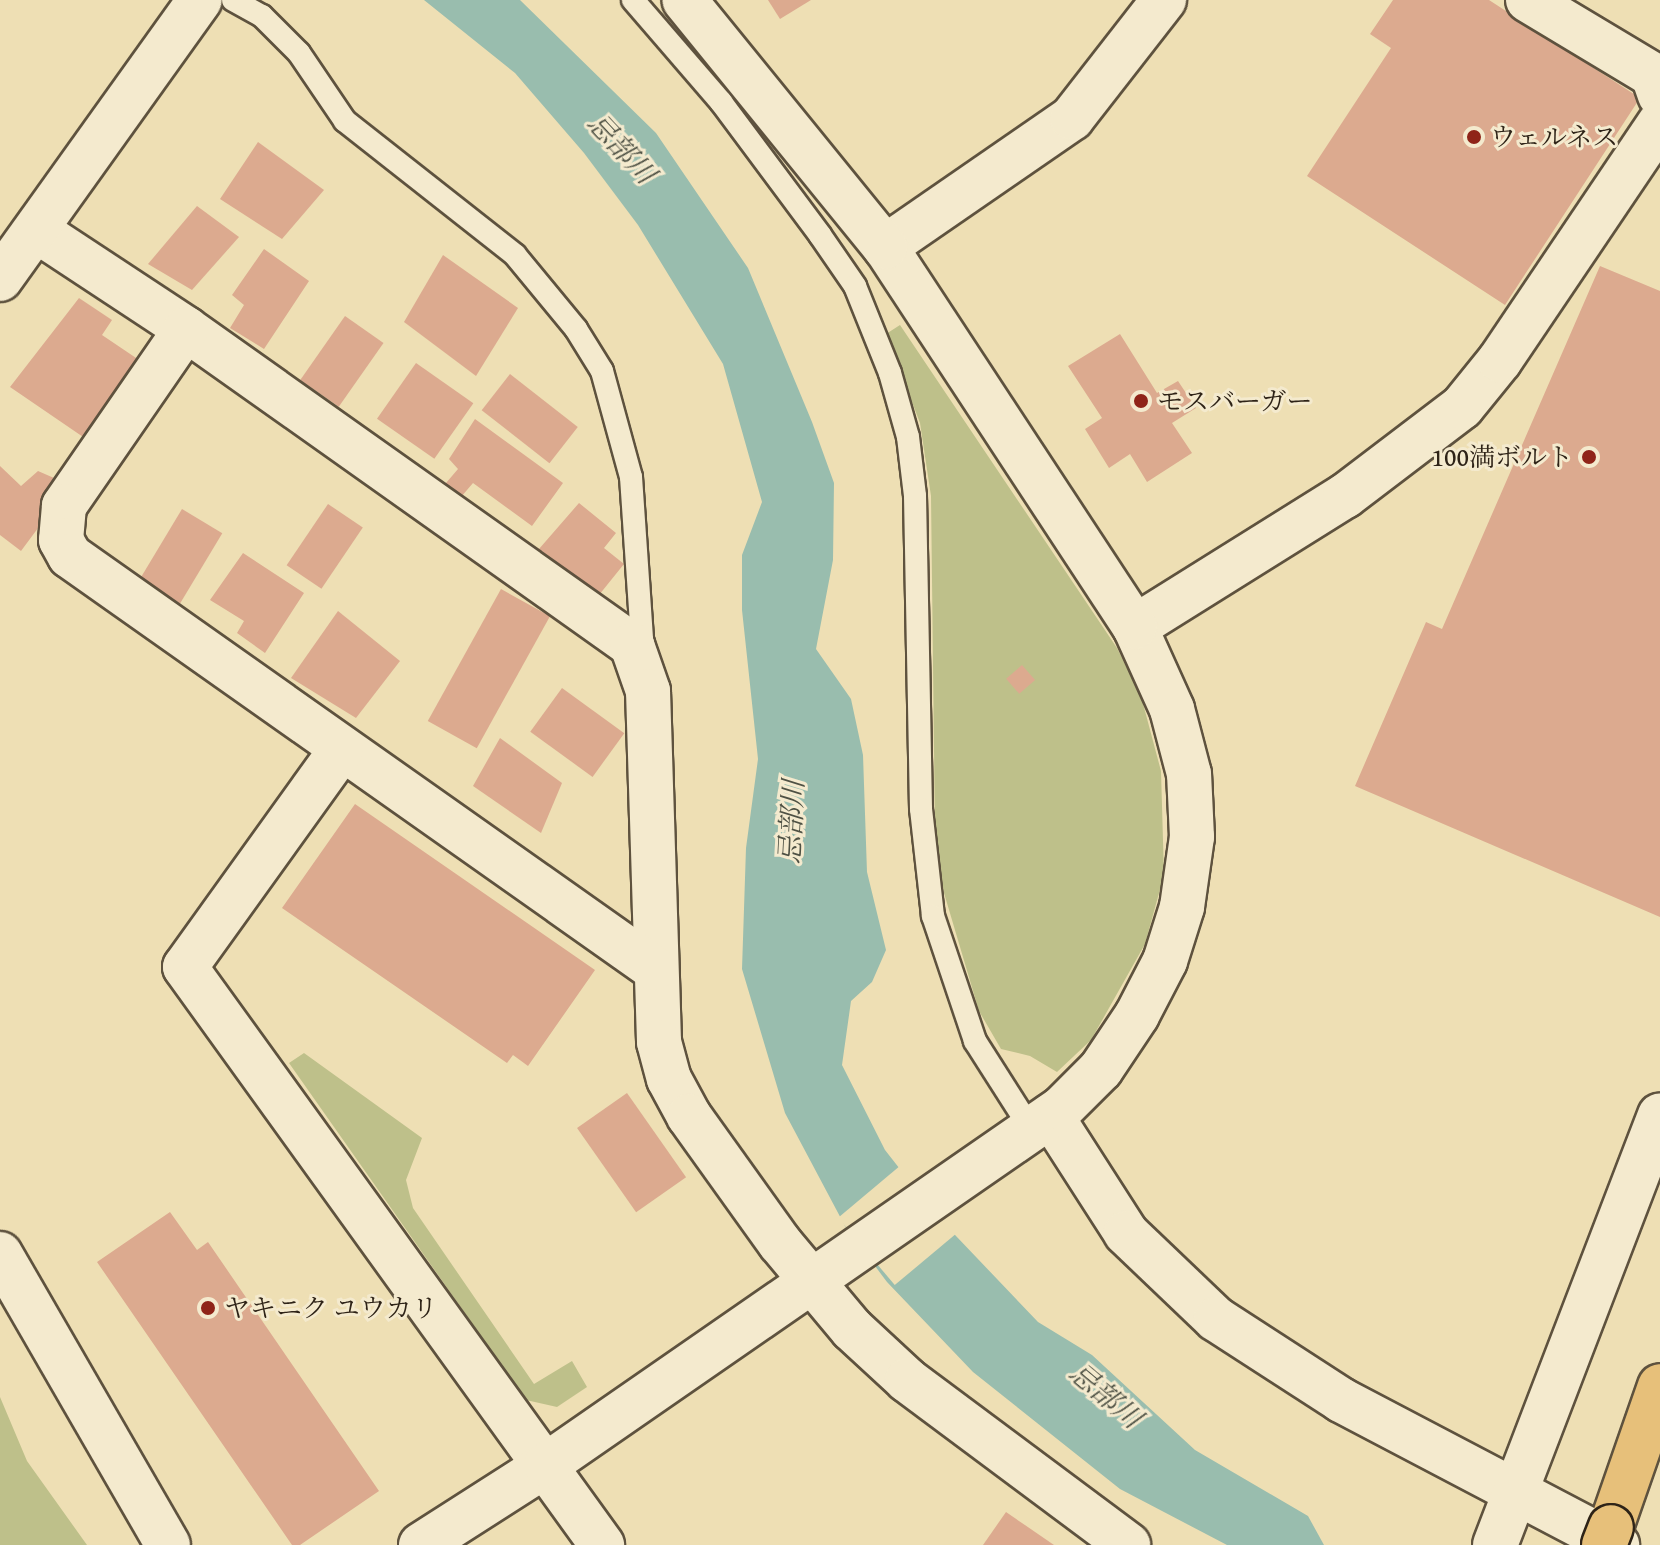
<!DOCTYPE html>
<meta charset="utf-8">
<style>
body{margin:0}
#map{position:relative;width:1660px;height:1545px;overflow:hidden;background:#eedfb4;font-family:"Gentium Book Plus","Noto Serif JP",serif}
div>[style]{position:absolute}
.green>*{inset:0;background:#bec08a}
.water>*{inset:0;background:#99bdae}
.pier>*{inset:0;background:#eedfb4;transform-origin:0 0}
.building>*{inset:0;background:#dcaa8f;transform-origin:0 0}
.roads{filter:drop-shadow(2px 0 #5e523e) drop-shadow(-2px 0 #5e523e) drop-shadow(0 2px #5e523e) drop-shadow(0 -2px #5e523e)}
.lane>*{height:22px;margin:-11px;padding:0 11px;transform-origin:11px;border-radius:11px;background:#f4eace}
.street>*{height:44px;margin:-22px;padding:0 22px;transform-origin:22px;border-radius:22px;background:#f4eace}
.secondary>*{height:44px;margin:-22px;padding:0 22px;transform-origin:22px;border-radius:22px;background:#f4eace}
.highway>*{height:44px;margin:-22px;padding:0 22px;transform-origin:22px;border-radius:22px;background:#e7c07a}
.bridges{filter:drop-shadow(2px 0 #2e2317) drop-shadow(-2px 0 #2e2317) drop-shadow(0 2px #2e2317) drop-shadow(0 -2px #2e2317)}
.highway-bridge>*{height:44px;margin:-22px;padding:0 22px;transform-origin:22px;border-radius:22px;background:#e7c07a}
.dots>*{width:22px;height:22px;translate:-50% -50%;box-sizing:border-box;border:4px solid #f4eace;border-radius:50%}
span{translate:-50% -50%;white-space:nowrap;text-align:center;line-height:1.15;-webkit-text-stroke:6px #f4eace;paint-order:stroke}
.poi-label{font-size:26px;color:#2e2317}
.left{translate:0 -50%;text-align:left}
.right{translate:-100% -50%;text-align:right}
.water-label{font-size:28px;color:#4e5144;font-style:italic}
</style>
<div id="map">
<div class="green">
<div style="clip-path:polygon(900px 325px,1117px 648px,1141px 696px,1161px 771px,1164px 875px,1145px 944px,1091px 1040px,1057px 1072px,1030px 1056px,1001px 1049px,979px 1011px,944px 893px,935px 833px,931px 496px,920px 423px,886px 334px)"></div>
<div style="clip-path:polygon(304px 1053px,422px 1138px,406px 1180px,413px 1208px,534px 1384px,572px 1361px,587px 1387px,557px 1407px,526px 1400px,289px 1063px)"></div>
<div style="clip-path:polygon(0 1397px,27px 1461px,87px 1545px,0 1545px)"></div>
</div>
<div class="water">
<div style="clip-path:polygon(424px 0,520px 0,656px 133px,748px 268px,812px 422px,834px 483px,833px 560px,816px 649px,851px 699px,863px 755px,867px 872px,886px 950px,872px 982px,851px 1001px,842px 1065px,885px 1150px,936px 1215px,1038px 1322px,1092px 1355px,1195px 1450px,1308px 1516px,1324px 1545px,1227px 1545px,1120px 1489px,973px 1372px,887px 1282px,845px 1226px,785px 1113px,742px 969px,746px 848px,758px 759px,742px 610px,742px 555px,762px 502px,723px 364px,638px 225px,584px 153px,515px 73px)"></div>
</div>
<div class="pier">
<div style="left:901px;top:1165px;width:88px;height:82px;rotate:50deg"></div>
</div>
<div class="building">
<div style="clip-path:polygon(768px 0,811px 0,780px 19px)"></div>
<div style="clip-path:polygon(1393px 0,1489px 0,1640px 98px,1505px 305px,1307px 176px,1391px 48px,1370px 34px)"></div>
<div style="clip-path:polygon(258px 142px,324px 190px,282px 239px,220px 199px)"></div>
<div style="clip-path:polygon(197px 206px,239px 237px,192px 290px,148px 264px)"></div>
<div style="clip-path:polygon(264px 249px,309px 281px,264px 349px,230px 328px,244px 305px,232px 295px)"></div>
<div style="clip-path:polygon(443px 255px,518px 308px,476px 376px,404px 322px)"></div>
<div style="clip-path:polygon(1600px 266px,1660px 291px,1660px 917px,1355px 786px,1426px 622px,1442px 629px)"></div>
<div style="clip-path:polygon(79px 298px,112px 320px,102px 335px,145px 364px,89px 441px,10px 387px)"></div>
<div style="left:345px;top:316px;width:47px;height:78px;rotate:35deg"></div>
<div style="clip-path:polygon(1120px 334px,1157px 393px,1178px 381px,1196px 408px,1172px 423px,1192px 453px,1147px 482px,1130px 454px,1109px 468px,1085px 429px,1102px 418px,1068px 366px)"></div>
<div style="left:416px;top:363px;width:70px;height:68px;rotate:35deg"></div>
<div style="left:510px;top:374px;width:86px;height:46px;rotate:38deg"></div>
<div style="clip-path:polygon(475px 419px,563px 483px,532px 526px,473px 483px,455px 504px,440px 490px,458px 469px,449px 459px)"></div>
<div style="clip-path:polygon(0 466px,21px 486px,38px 471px,70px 485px,21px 551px,0 535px)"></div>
<div style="clip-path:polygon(579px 503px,616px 533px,604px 548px,624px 564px,599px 595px,539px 549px)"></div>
<div style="left:328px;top:504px;width:42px;height:74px;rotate:34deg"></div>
<div style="left:182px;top:509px;width:47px;height:82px;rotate:31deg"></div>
<div style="clip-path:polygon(243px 553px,304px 593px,265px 653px,237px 633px,244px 621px,210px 600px)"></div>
<div style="left:501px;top:589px;width:56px;height:151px;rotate:29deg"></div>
<div style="clip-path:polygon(338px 611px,400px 661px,356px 718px,291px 678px)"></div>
<div style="left:1022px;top:665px;width:20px;height:21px;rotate:49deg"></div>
<div style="left:562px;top:688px;width:77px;height:54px;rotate:36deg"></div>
<div style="clip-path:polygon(500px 738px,562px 783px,541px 833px,473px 786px)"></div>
<div style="clip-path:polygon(355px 804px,595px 970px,528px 1066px,513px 1055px,507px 1063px,282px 908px)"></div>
<div style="left:627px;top:1093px;width:103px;height:61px;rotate:55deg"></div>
<div style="clip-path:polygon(170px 1212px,197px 1250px,208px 1242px,379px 1491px,300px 1545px,292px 1545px,97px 1262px)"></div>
<div style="clip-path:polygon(1006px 1512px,1054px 1545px,983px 1545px)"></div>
</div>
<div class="roads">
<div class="lane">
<div style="left:233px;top:0;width:33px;rotate:29deg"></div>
<div style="left:262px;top:16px;width:52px;rotate:45deg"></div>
<div style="left:299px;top:53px;width:82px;rotate:55.9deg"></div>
<div style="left:345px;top:121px;width:216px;rotate:38.2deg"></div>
<div style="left:515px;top:255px;width:96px;rotate:50.5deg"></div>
<div style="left:576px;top:329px;width:49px;rotate:58.2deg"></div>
<div style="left:602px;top:371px;width:110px;rotate:74.7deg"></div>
<div style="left:631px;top:477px;width:178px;rotate:86.1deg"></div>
<div style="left:633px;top:0;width:135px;rotate:49.2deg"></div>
<div style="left:721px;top:102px;width:166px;rotate:53.3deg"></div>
<div style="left:820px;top:235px;width:62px;rotate:55.5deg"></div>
<div style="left:855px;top:286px;width:94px;rotate:68.1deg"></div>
<div style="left:890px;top:373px;width:66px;rotate:74.3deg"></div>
<div style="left:908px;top:437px;width:59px;rotate:83.2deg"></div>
<div style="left:915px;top:496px;width:313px;rotate:88.9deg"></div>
<div style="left:921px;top:809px;width:108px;rotate:83.6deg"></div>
<div style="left:933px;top:916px;width:132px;rotate:71.4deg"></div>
<div style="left:975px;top:1041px;width:108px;rotate:57.5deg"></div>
</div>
<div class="street">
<div style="left:1528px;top:0;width:146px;rotate:31deg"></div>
<div style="left:1653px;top:75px;width:21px;rotate:71deg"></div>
<div style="left:36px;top:230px;width:180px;rotate:33.4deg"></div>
<div style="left:186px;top:329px;width:547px;rotate:35.32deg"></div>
<div style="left:632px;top:645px;width:49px;rotate:70.8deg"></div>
<div style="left:648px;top:691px;width:351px;rotate:88.2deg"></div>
<div style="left:659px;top:1042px;width:38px;rotate:75deg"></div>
<div style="left:669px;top:1079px;width:42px;rotate:61.6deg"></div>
<div style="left:689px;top:1116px;width:156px;rotate:54.4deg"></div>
<div style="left:780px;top:1243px;width:112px;rotate:50.1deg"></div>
<div style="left:852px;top:1329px;width:75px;rotate:42.8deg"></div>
<div style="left:907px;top:1380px;width:276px;rotate:36.7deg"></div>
<div style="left:885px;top:247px;width:227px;rotate:-34.6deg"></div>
<div style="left:1072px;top:118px;width:150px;rotate:-52.1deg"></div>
<div style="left:186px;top:329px;width:215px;rotate:124.6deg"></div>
<div style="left:64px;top:506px;width:34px;rotate:95deg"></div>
<div style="left:61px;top:540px;width:18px;rotate:61deg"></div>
<div style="left:70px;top:556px;width:715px;rotate:35.2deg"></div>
<div style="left:1135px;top:627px;width:248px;rotate:-32deg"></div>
<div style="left:1345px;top:496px;width:147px;rotate:-37.3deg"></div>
<div style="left:1462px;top:407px;width:60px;rotate:-51deg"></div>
<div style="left:1500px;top:360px;width:286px;rotate:-56deg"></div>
<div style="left:341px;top:750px;width:267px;rotate:125.7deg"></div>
<div style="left:185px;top:967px;width:713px;rotate:54.19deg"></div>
<div style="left:1051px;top:1116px;width:139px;rotate:57.3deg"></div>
<div style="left:1126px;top:1233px;width:124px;rotate:43.7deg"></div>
<div style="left:1216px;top:1319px;width:149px;rotate:32.9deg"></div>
<div style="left:1341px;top:1400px;width:312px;rotate:27.7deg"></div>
<div style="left:1495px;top:1545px;width:460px;rotate:-69deg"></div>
</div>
<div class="secondary">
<div style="left:0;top:279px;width:343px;rotate:-54.4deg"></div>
<div style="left:0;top:1254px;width:336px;rotate:60deg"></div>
<div style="left:421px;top:1545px;width:148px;rotate:-32.6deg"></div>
<div style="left:546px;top:1465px;width:627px;rotate:-34.68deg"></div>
<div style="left:1062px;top:1108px;width:55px;rotate:-45deg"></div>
<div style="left:1101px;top:1069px;width:65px;rotate:-56.3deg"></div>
<div style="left:1137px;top:1015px;width:61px;rotate:-62.6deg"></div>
<div style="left:1165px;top:961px;width:57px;rotate:-72.5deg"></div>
<div style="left:1182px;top:907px;width:71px;rotate:-81.9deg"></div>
<div style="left:1192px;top:837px;width:63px;rotate:-92.7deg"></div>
<div style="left:1189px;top:774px;width:67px;rotate:-104.7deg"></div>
<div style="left:1172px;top:709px;width:90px;rotate:-114.3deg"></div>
<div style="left:1135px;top:627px;width:455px;rotate:-123.3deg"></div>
<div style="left:885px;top:247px;width:318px;rotate:-129.1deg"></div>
</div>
<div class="highway">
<div style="left:1611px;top:1527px;width:149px;rotate:-70.8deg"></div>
</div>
</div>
<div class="bridges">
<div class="highway-bridge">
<div style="left:1604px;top:1545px;width:19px;rotate:-69deg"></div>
</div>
</div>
<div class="dots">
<div style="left:1474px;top:137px;background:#8f2418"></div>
<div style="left:1141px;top:401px;background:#8f2418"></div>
<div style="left:1589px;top:457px;background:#8f2418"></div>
<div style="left:208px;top:1308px;background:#8f2418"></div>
</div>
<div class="poi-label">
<span class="left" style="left:1490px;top:137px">ウェルネス</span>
<span class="left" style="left:1157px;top:401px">モスバーガー</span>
<span class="right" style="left:1573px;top:457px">100満ボルト</span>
<span class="left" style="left:224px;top:1308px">ヤキニク ユウカリ</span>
</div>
<div class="water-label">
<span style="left:622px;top:148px;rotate:47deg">忌部川</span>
<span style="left:791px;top:822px;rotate:-87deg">忌部川</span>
<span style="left:1106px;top:1395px;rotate:40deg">忌部川</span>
</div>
</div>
